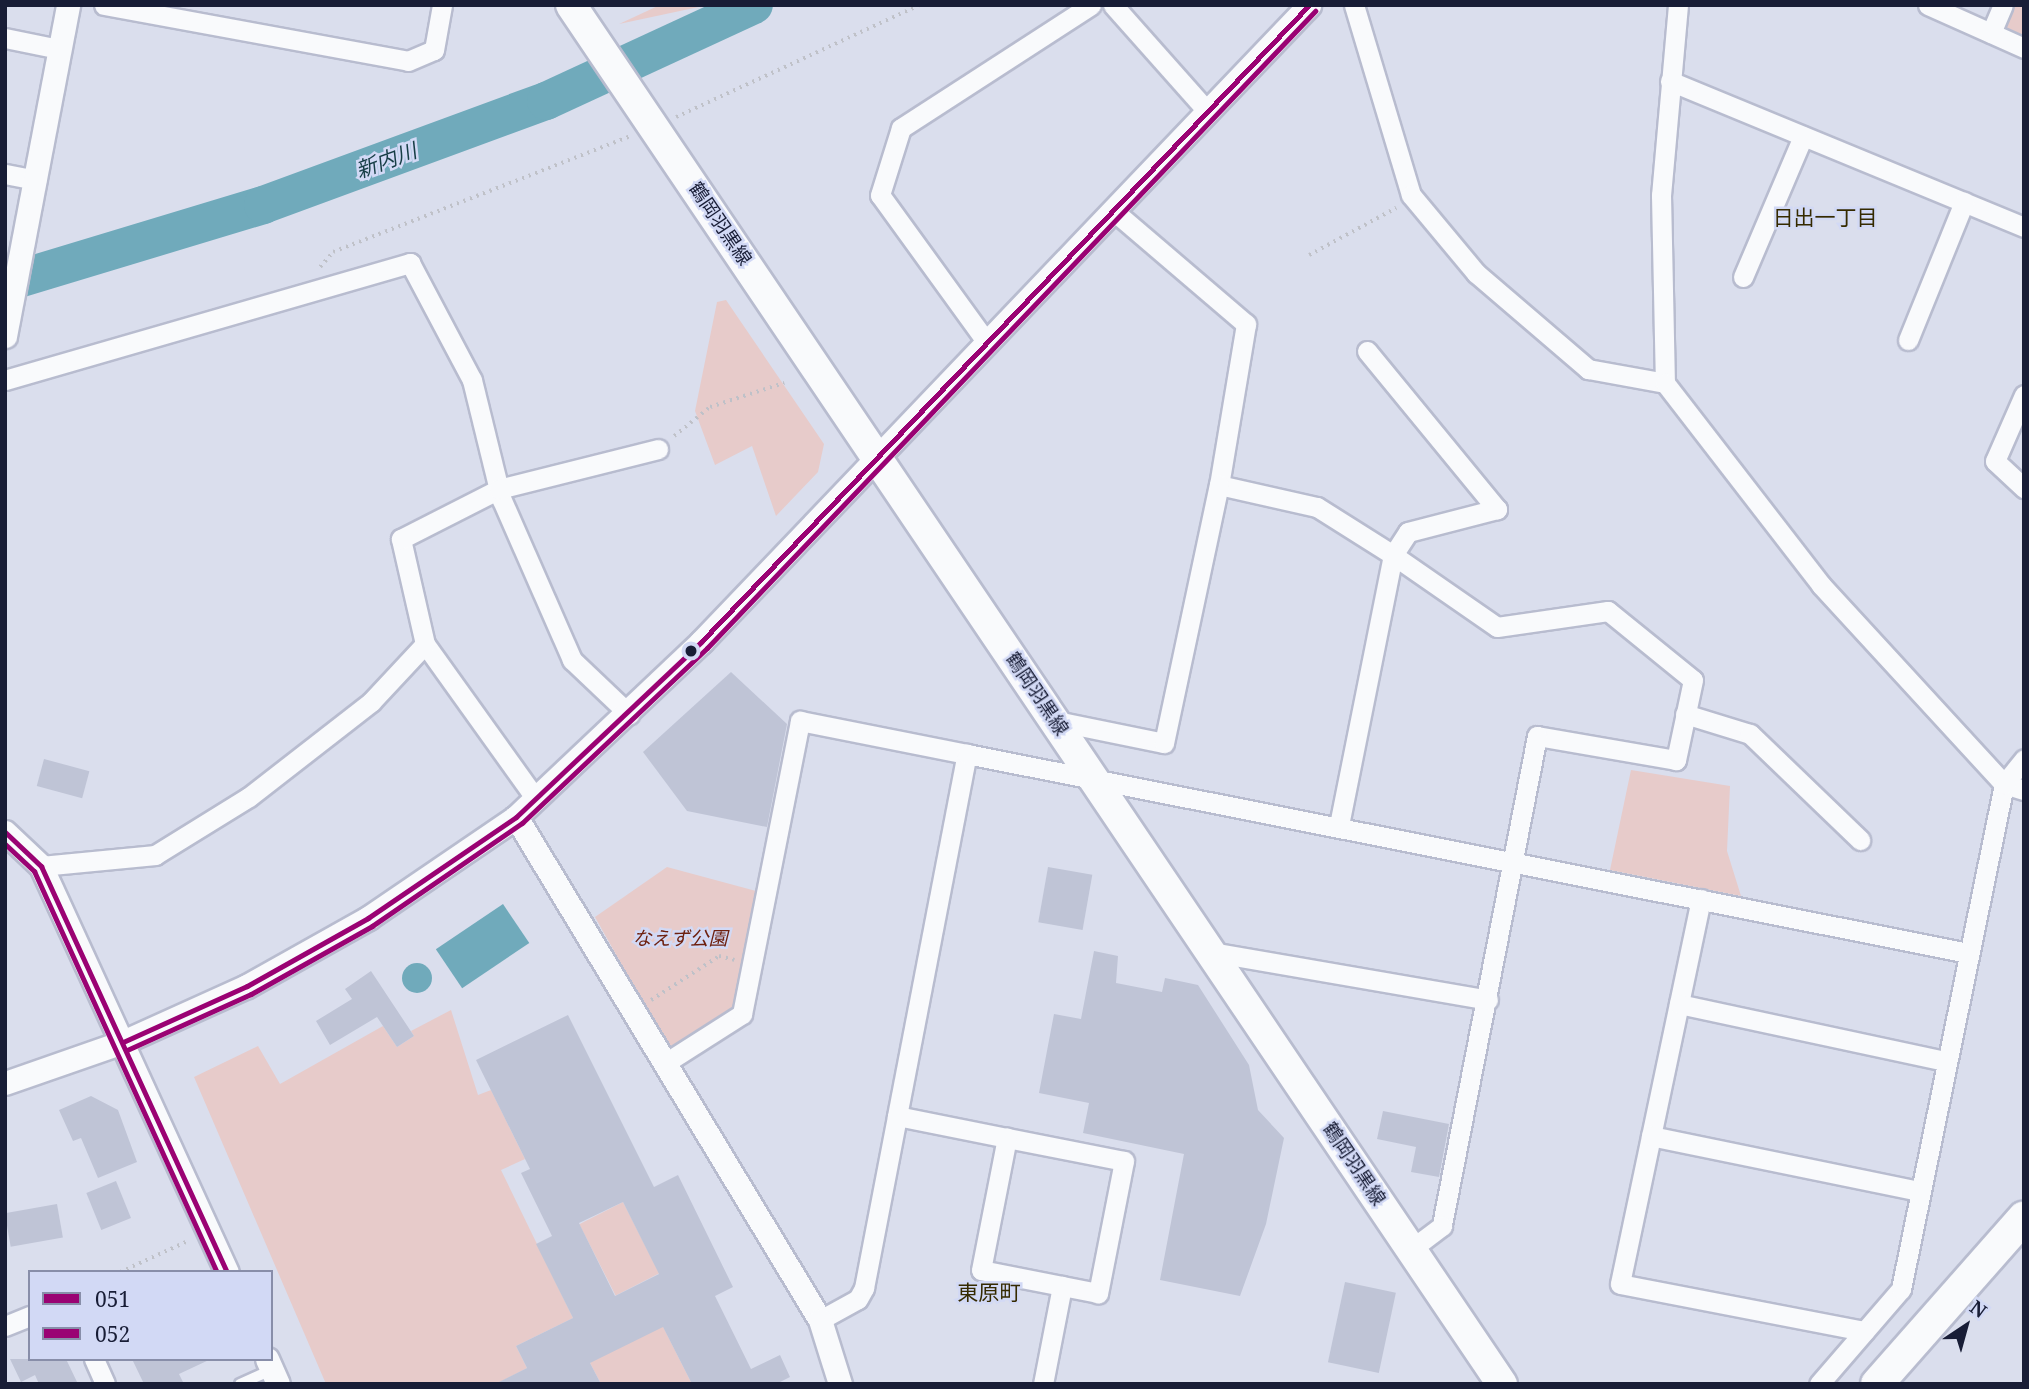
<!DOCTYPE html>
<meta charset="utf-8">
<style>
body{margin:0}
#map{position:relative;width:2029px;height:1389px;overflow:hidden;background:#dadeed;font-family:"Noto Serif","Noto Sans JP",serif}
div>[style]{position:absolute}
.green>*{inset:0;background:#e7cbca;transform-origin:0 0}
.water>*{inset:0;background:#70aabb;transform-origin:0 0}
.round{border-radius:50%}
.river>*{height:38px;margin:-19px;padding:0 19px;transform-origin:19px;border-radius:19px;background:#70aabb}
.building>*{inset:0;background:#bfc4d6;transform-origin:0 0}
.path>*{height:3.5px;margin-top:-1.75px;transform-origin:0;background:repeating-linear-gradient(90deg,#bfc1c8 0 2px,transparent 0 7px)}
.roads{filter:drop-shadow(2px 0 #b8bccf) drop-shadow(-2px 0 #b8bccf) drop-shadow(0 2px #b8bccf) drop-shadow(0 -2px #b8bccf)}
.service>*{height:10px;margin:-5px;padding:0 5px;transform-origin:5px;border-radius:5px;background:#f9fafc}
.minor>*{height:19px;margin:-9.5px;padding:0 9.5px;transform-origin:9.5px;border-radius:9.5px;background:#f9fafc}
.tertiary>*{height:23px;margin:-11.5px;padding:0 11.5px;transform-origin:11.5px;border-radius:11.5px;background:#f9fafc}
.primary>*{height:30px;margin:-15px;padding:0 15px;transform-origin:15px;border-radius:15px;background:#f9fafc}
.trunk>*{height:32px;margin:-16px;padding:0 16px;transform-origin:16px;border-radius:16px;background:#f9fafc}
.bus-1>*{height:5px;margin:-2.5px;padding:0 2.5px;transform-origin:2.5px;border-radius:2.5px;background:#9a0273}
.bus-2>*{height:5px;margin:-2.5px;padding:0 2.5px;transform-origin:2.5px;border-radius:2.5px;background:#9a0273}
.dots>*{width:19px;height:19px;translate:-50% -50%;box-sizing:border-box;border:4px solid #d2d9f5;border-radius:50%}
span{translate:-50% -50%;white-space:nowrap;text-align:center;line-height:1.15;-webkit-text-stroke:5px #d2d9f5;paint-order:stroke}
.street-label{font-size:19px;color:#181d36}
.park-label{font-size:19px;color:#6e2110;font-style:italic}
.water-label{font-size:21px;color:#163d45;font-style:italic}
.neighbourhood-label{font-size:21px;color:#352a00}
.frame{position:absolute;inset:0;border:7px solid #181d36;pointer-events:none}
.legend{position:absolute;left:28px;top:1270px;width:245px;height:91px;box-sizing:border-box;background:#d2d9f5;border:2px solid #888ea9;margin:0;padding:9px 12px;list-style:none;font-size:21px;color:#181d36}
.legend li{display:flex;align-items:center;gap:14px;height:35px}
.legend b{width:35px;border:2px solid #888ea9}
.north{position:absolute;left:1931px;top:1291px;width:70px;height:70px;-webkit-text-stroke:5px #d2d9f5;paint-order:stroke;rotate:36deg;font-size:19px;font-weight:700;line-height:28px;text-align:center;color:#181d36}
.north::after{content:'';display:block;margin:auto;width:24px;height:32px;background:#181d36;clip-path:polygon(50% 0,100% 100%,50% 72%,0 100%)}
</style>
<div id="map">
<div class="green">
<div style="clip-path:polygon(660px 5px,708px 5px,619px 24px)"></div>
<div style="clip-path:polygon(2015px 5px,2024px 5px,2024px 39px,2005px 31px)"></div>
<div style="clip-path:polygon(726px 300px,824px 444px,818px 472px,776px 516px,752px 446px,715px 465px,695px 411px,717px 302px)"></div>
<div style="clip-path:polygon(1631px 770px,1730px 786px,1727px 851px,1741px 896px,1610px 870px)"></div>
<div style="clip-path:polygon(667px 867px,756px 891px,732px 1011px,670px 1051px,595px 917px)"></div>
<div style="clip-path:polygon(451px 1010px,478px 1095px,491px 1090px,525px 1159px,501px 1170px,573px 1318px,516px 1346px,527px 1368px,496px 1384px,326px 1384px,194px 1077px,258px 1046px,280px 1084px,383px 1026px,397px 1047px,414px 1036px,411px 1031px)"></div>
<div style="left:623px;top:1202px;width:80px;height:49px;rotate:63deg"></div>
<div style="clip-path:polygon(651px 1303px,692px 1384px,601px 1384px,590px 1363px)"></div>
</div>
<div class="water">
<div style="left:503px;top:904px;width:47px;height:81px;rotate:56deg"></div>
<div class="round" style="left:402px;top:963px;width:30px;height:30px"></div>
</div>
<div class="river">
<div style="left:5px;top:283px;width:270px;rotate:-16.8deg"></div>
<div style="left:263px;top:205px;width:302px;rotate:-20.2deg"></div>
<div style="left:546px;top:101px;width:229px;rotate:-24.8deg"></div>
</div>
<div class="building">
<div style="clip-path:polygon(731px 672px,787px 724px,767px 827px,687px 811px,643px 752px)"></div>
<div style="left:44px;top:759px;width:47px;height:28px;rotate:15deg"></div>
<div style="left:1048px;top:867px;width:45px;height:56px;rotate:10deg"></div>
<div style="clip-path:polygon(1094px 951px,1118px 956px,1116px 983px,1162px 992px,1165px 978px,1198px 985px,1249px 1065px,1258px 1110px,1284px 1138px,1266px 1224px,1240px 1296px,1160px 1280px,1184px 1154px,1083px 1133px,1089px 1103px,1039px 1093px,1054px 1014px,1081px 1019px)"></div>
<div style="clip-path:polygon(371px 971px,414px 1036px,397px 1047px,377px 1017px,330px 1045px,316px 1021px,352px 999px,345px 989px)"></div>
<div style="clip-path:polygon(evenodd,568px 1015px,654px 1187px,678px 1175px,733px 1287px,715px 1296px,751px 1369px,780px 1355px,790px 1377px,776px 1384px,692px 1384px,663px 1327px,590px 1363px,601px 1384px,495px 1384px,527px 1368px,516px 1346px,573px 1318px,536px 1244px,552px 1236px,521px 1173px,530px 1169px,476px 1060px,568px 1015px,623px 1202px,659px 1274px,615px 1296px,579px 1223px,623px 1202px)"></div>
<div style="clip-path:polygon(91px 1096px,118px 1110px,137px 1162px,98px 1178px,81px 1138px,73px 1141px,59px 1110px)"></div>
<div style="clip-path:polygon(1383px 1111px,1449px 1124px,1439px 1177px,1411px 1172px,1416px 1147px,1377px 1139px)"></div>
<div style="left:116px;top:1181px;width:40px;height:32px;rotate:68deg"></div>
<div style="left:57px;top:1204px;width:34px;height:53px;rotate:80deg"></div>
<div style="left:1345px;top:1282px;width:52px;height:82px;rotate:12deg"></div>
<div style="clip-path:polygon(10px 1359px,66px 1359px,78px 1384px,39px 1384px,35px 1375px,21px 1382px)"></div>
<div style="clip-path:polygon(132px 1359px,211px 1359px,179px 1374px,184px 1384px,144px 1384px)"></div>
</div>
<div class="path">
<div style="left:676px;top:117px;width:268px;rotate:-24.7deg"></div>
<div style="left:1309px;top:255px;width:99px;rotate:-28.4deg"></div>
<div style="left:320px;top:267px;width:20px;rotate:-49deg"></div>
<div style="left:333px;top:252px;width:319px;rotate:-21.3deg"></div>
<div style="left:674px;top:436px;width:46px;rotate:-38.9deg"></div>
<div style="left:710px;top:407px;width:78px;rotate:-18deg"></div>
<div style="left:651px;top:1000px;width:81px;rotate:-32.9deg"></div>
<div style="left:719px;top:956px;width:16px;rotate:14deg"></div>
<div style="left:120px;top:1272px;width:75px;rotate:-24.5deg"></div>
</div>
<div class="roads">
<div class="service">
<div style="left:240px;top:1384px;width:34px;rotate:-24deg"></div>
</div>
<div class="minor">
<div style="left:104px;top:5px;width:309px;rotate:10.4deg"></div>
<div style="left:408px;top:61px;width:28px;rotate:-23deg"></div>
<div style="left:434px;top:50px;width:46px;rotate:-79.9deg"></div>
<div style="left:1113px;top:5px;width:143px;rotate:48.4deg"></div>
<div style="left:1354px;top:5px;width:198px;rotate:73.3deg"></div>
<div style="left:1411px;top:195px;width:102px;rotate:50.2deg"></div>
<div style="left:1476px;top:273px;width:148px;rotate:40.6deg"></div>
<div style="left:1588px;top:369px;width:78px;rotate:10.3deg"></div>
<div style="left:1678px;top:5px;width:191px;rotate:95.1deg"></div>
<div style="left:1661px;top:195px;width:188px;rotate:88.8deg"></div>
<div style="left:1665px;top:383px;width:255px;rotate:52.3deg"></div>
<div style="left:1821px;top:585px;width:270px;rotate:47.4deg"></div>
<div style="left:2004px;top:784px;width:21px;rotate:17deg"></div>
<div style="left:1928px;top:5px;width:105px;rotate:24.1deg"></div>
<div style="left:1991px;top:33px;width:30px;rotate:-67deg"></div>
<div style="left:5px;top:38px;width:55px;rotate:11.5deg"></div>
<div style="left:1670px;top:81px;width:383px;rotate:22.4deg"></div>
<div style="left:5px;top:174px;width:32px;rotate:11deg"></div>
<div style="left:1116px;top:213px;width:171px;rotate:40.5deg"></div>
<div style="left:1246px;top:324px;width:163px;rotate:99.5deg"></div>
<div style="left:1219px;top:485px;width:100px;rotate:12.7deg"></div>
<div style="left:1317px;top:507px;width:90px;rotate:32.3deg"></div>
<div style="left:1393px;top:555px;width:276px;rotate:101.3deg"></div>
<div style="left:1743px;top:277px;width:153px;rotate:-66.9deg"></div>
<div style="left:1908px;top:340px;width:149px;rotate:-67.9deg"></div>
<div style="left:988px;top:344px;width:184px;rotate:-125.9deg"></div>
<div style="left:880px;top:195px;width:70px;rotate:-72.6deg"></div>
<div style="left:901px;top:128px;width:226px;rotate:-32.9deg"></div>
<div style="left:1367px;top:351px;width:205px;rotate:50.6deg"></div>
<div style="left:1497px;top:509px;width:92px;rotate:165.5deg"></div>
<div style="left:1408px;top:532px;width:27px;rotate:123deg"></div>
<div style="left:1393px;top:555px;width:126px;rotate:34.7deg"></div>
<div style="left:1497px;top:627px;width:112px;rotate:-8.2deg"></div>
<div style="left:1608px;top:611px;width:109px;rotate:39.1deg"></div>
<div style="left:1693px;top:680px;width:82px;rotate:102deg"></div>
<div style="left:1676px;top:760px;width:141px;rotate:-170.2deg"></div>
<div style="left:1537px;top:736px;width:499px;rotate:101deg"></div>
<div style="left:1442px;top:1226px;width:39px;rotate:143deg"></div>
<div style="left:5px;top:380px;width:422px;rotate:-16.1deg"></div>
<div style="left:410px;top:263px;width:132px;rotate:62.1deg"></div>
<div style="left:472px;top:380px;width:122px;rotate:76.2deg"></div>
<div style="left:501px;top:498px;width:177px;rotate:66.3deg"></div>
<div style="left:572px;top:660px;width:79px;rotate:43.5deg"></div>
<div style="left:2024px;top:395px;width:72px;rotate:113.7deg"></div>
<div style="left:1995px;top:461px;width:40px;rotate:43deg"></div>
<div style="left:425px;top:644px;width:191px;rotate:54.4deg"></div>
<div style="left:1685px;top:714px;width:68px;rotate:17.1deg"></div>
<div style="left:1750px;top:734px;width:153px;rotate:43.9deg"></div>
<div style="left:1056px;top:721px;width:110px;rotate:11.5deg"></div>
<div style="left:1164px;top:743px;width:264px;rotate:-78deg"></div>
<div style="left:41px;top:866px;width:115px;rotate:-5.5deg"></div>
<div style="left:155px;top:855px;width:110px;rotate:-31.7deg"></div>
<div style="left:249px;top:797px;width:155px;rotate:-37.9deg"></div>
<div style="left:371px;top:702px;width:79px;rotate:-47deg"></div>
<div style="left:425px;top:644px;width:108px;rotate:-102.9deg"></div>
<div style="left:401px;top:539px;width:110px;rotate:-27deg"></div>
<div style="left:499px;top:489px;width:164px;rotate:-14.1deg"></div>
<div style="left:1701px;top:899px;width:393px;rotate:101.9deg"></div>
<div style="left:1620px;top:1284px;width:249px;rotate:10.9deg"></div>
<div style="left:1211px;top:952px;width:281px;rotate:9.8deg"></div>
<div style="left:1679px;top:1004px;width:272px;rotate:12.1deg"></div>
<div style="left:667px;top:1062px;width:89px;rotate:-32.6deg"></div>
<div style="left:742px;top:1014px;width:299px;rotate:-78.8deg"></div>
<div style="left:800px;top:721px;width:170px;rotate:11.2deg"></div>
<div style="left:1651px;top:1136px;width:274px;rotate:11.6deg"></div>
<div style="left:1007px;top:1138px;width:119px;rotate:11.1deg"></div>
<div style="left:1124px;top:1161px;width:135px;rotate:101.1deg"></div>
<div style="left:1098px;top:1293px;width:119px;rotate:-168.9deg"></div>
<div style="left:981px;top:1270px;width:135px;rotate:-78.9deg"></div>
<div style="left:1007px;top:1138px;width:112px;rotate:-168.7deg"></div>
<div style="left:897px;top:1116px;width:369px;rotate:-79.1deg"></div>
<div style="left:967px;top:754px;width:1021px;rotate:11.24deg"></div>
<div style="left:820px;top:1320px;width:43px;rotate:-28.9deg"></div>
<div style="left:858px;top:1299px;width:13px;rotate:-61deg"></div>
<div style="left:864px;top:1288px;width:175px;rotate:-79.1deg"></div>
<div style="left:5px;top:1326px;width:27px;rotate:-22deg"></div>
<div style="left:94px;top:1359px;width:27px;rotate:66deg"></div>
<div style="left:1043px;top:1384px;width:100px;rotate:-79deg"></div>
<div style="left:1819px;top:1384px;width:125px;rotate:-49.2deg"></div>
<div style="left:1901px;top:1289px;width:515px;rotate:-78.47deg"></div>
<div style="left:2004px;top:784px;width:32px;rotate:-51deg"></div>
</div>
<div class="tertiary">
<div style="left:5px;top:336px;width:337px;rotate:-79.2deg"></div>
<div style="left:516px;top:817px;width:588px;rotate:58.85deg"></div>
<div style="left:820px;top:1320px;width:67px;rotate:72.6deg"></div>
<div style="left:5px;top:832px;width:50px;rotate:43.4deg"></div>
<div style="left:41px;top:866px;width:447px;rotate:65.4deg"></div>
<div style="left:5px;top:1083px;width:125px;rotate:-19.2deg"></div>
<div style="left:123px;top:1042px;width:136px;rotate:-24.3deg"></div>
<div style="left:247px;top:986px;width:139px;rotate:-29.3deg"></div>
<div style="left:368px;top:918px;width:179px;rotate:-34.3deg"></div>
<div style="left:516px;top:817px;width:255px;rotate:-43.4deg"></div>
<div style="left:701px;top:642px;width:881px;rotate:-46.33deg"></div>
<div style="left:267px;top:1359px;width:27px;rotate:66deg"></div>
</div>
<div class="primary">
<div style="left:571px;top:5px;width:1664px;rotate:55.98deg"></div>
</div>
<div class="trunk">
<div style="left:1877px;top:1384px;width:222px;rotate:-48.6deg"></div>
</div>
</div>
<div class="bus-1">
<div style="left:5px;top:832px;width:50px;rotate:43.4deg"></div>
<div style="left:41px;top:866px;width:447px;rotate:65.4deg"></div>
<div style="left:123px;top:1042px;width:136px;rotate:-24.3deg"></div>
<div style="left:247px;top:986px;width:139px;rotate:-29.3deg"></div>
<div style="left:368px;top:918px;width:179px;rotate:-34.3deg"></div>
<div style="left:516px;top:817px;width:255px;rotate:-43.4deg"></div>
<div style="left:701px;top:642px;width:881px;rotate:-46.33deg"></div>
</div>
<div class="bus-2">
<div style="left:5px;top:844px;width:40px;rotate:43deg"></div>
<div style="left:34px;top:871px;width:441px;rotate:65.5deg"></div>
<div style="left:127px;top:1050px;width:136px;rotate:-24.3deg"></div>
<div style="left:251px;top:994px;width:139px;rotate:-29.3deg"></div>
<div style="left:372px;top:926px;width:182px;rotate:-34.5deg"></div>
<div style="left:522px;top:823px;width:255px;rotate:-43.4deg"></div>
<div style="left:707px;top:648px;width:881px;rotate:-46.33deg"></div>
</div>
<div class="dots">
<div style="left:691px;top:651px;background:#181d36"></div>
</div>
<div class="street-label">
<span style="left:720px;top:224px;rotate:56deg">鶴岡羽黒線</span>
<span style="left:1037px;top:694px;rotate:56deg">鶴岡羽黒線</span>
<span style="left:1354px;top:1164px;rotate:56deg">鶴岡羽黒線</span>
</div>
<div class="park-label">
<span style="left:680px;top:939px">なえず公園</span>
</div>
<div class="water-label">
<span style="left:386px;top:160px;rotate:-20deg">新内川</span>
</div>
<div class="neighbourhood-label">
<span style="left:1825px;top:217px">日出一丁目</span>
<span style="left:989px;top:1292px">東原町</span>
</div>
<div class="frame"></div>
<ul class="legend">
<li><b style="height:9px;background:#9a0273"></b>051</li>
<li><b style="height:9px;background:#9a0273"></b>052</li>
</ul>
<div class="north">N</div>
</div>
